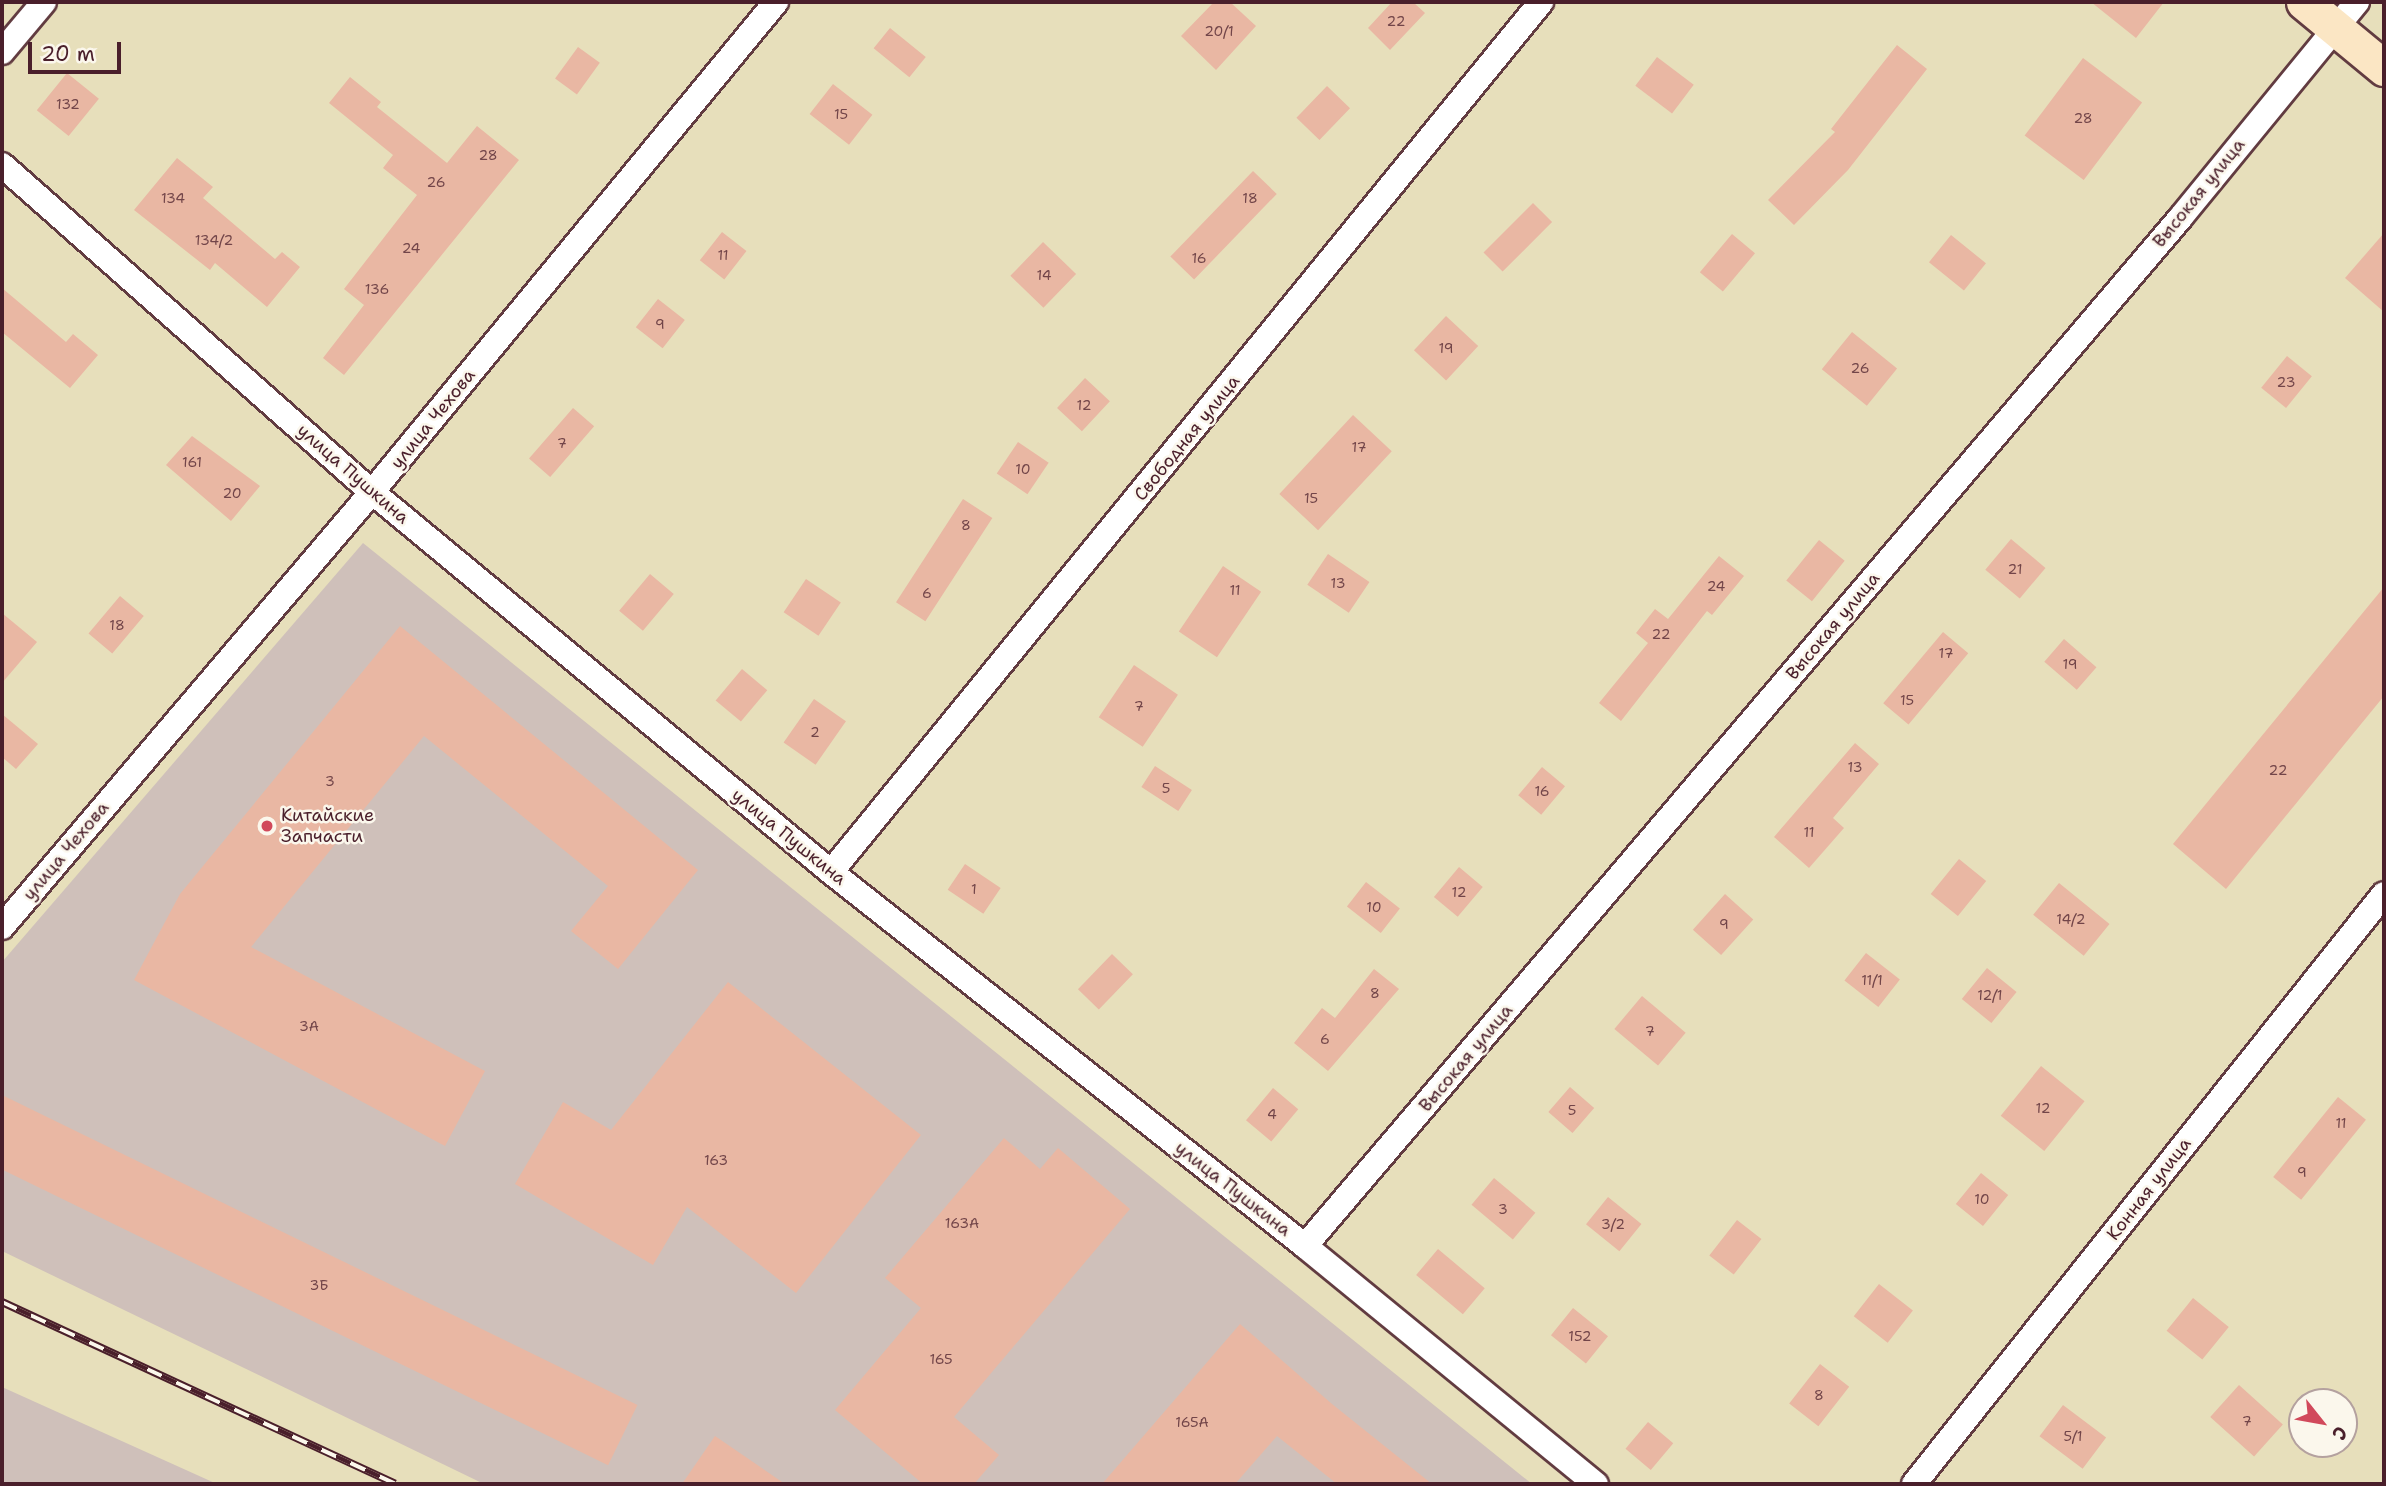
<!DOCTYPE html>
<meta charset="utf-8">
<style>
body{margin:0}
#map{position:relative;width:2386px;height:1486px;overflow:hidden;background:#e7dfbb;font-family:"Shantell Sans",sans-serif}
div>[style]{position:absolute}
.industrial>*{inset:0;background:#cfc0ba}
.building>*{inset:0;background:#e9b7a3;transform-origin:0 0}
.roads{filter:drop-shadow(2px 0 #623c41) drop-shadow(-2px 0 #623c41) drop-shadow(0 2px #623c41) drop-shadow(0 -2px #623c41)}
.street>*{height:24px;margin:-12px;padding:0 12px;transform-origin:12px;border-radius:12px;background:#fff}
.secondary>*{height:35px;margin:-17.5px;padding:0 17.5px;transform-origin:17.5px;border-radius:17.5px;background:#fbe6c4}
.rail>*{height:8px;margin-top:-4px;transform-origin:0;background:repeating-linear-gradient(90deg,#fbf7ec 0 16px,#4a1f2b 0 32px);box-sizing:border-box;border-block:2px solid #4a1f2b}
.dots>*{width:19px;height:19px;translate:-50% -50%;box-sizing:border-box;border:4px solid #fbf7ec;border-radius:50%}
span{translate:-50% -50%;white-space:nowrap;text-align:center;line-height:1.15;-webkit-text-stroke:5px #fbf7ec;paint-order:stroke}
.number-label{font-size:14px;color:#724549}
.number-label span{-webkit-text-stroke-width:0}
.street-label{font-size:18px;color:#4a1f2b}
.poi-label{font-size:18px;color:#4a1f2b}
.left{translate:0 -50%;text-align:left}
.frame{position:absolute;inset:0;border:4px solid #4a1f2b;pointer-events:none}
.north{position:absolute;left:2288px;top:1388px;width:70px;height:70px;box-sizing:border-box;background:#fbf7ec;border:2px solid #b4a19f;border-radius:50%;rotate:121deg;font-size:19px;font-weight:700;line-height:28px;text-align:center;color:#4a1f2b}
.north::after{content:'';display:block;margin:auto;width:24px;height:32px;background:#d1495b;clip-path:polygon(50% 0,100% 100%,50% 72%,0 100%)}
.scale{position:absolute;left:28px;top:42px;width:93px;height:32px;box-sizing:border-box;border:4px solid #4a1f2b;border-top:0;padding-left:9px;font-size:21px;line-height:24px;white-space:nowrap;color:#4a1f2b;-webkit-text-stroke:5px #fbf7ec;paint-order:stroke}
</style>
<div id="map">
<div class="industrial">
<div style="clip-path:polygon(363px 543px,1532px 1484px,484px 1484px,2px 1251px,2px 962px)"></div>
<div style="clip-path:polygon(2px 1387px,217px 1484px,2px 1484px)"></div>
</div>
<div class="building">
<div style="clip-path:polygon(1214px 2px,1230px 2px,1256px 26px,1216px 70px,1181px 36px)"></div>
<div style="clip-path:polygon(1392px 2px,1413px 2px,1425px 13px,1390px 50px,1368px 28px)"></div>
<div style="clip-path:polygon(2091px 2px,2164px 2px,2136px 38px)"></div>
<div style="left:890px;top:28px;width:46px;height:26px;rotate:39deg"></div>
<div style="clip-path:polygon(1897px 45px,1927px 69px,1848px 170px,1794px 225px,1768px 200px,1835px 132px,1831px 129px)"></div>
<div style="left:578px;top:47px;width:27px;height:39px;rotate:36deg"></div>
<div style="left:1657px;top:57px;width:46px;height:36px;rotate:37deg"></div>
<div style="left:2083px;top:58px;width:74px;height:97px;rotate:37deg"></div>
<div style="left:67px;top:73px;width:41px;height:48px;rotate:39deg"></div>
<div style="clip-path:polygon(350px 77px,381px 102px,377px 107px,447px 163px,477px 126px,519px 160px,344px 375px,323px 358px,364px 305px,344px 289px,417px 195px,383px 168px,393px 155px,329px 103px)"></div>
<div style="left:833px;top:84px;width:50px;height:38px;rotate:38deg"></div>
<div style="left:1327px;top:86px;width:32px;height:44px;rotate:44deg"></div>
<div style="clip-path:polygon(177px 158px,213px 187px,203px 198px,275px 259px,282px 252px,300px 267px,267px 307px,215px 263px,210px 270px,134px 210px)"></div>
<div style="left:1253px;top:171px;width:33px;height:119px;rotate:44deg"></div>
<div style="left:1533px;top:203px;width:27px;height:70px;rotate:45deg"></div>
<div style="left:722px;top:232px;width:31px;height:36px;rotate:38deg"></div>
<div style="clip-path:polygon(2384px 233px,2384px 312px,2345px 278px)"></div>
<div style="left:1732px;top:234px;width:30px;height:50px;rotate:40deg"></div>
<div style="left:1951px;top:235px;width:45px;height:35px;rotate:39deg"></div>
<div style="left:1043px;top:242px;width:46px;height:47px;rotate:44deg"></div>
<div style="clip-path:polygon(2px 288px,66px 342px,73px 334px,98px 355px,70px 388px,2px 332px)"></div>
<div style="left:658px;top:299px;width:34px;height:36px;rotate:38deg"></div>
<div style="left:1446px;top:316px;width:44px;height:47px;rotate:43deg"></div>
<div style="left:1852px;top:332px;width:58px;height:48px;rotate:39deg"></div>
<div style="left:2287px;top:356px;width:32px;height:41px;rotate:39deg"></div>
<div style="left:1085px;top:378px;width:34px;height:41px;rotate:43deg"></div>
<div style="left:573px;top:408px;width:28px;height:67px;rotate:41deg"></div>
<div style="left:1353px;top:415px;width:53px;height:108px;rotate:43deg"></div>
<div style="clip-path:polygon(192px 436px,260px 486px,231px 521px,166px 465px)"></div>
<div style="left:1018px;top:442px;width:37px;height:38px;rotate:34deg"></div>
<div style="left:963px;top:499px;width:35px;height:123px;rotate:33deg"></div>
<div style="left:2011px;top:539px;width:45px;height:40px;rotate:40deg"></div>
<div style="left:1819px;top:540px;width:33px;height:52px;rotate:39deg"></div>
<div style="left:1328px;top:554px;width:50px;height:37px;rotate:34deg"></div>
<div style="clip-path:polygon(1719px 556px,1744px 576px,1712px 615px,1707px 611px,1621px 721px,1599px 703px,1648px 643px,1636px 633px,1655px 609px,1668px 619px)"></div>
<div style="left:1223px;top:566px;width:46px;height:79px;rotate:34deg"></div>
<div style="left:650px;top:574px;width:31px;height:48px;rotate:40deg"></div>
<div style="left:806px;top:579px;width:42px;height:40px;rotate:34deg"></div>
<div style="clip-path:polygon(2384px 587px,2384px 696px,2226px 889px,2173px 844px)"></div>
<div style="left:120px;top:596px;width:31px;height:49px;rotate:40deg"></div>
<div style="clip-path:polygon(2px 613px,37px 642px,2px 683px)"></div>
<div style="clip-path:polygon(400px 626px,698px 870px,618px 969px,571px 931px,608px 886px,424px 736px,251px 947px,485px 1071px,445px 1146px,134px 980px,180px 894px)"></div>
<div style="left:1943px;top:632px;width:33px;height:93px;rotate:40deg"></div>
<div style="left:2064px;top:639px;width:43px;height:30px;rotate:41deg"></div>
<div style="left:1134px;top:665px;width:53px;height:63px;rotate:34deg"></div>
<div style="left:742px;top:669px;width:33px;height:41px;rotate:40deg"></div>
<div style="left:814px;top:699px;width:39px;height:53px;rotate:35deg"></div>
<div style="clip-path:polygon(2px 714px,38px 744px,16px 769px,2px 757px)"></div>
<div style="clip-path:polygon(1855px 743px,1879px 764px,1833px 818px,1844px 828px,1809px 868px,1774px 837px)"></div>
<div style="left:1155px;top:766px;width:44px;height:25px;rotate:33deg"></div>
<div style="left:1542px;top:767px;width:30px;height:37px;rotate:40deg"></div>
<div style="left:1959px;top:859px;width:35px;height:45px;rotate:39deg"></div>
<div style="left:965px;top:864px;width:43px;height:31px;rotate:34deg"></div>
<div style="left:1459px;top:867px;width:31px;height:39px;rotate:40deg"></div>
<div style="left:1366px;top:882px;width:43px;height:31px;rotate:38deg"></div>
<div style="left:2059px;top:883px;width:65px;height:41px;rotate:39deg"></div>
<div style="left:1725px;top:894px;width:38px;height:48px;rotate:42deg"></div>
<div style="left:1866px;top:953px;width:43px;height:35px;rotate:38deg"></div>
<div style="left:1112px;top:954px;width:29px;height:49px;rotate:44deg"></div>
<div style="left:1987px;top:968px;width:38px;height:40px;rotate:39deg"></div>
<div style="clip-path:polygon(1374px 969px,1399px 989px,1328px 1071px,1294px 1043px,1322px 1008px,1335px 1018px)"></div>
<div style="clip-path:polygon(728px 982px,921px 1135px,796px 1293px,687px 1207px,653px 1265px,515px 1184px,563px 1102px,611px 1130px)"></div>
<div style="left:1642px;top:996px;width:57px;height:43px;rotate:40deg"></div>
<div style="left:2041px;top:1066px;width:56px;height:64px;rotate:39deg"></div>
<div style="left:1570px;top:1087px;width:32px;height:33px;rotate:41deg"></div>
<div style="left:1273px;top:1088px;width:33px;height:42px;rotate:40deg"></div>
<div style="left:2px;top:1095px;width:707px;height:67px;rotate:26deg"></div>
<div style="left:2338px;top:1097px;width:36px;height:103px;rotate:39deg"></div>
<div style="clip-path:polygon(1004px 1138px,1040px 1169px,1058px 1148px,1130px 1209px,954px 1417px,999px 1455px,974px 1484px,923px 1484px,835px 1410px,921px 1308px,885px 1278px)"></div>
<div style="left:1981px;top:1173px;width:35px;height:40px;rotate:39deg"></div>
<div style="left:1494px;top:1178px;width:54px;height:35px;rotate:40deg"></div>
<div style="left:1608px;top:1197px;width:43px;height:35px;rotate:39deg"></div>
<div style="left:1737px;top:1220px;width:31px;height:45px;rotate:38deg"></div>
<div style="left:1438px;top:1249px;width:61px;height:34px;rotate:40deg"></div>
<div style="left:1879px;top:1284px;width:43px;height:41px;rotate:38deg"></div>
<div style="left:2193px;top:1298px;width:46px;height:42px;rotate:39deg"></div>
<div style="left:1573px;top:1308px;width:45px;height:35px;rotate:39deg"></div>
<div style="clip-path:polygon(1240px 1324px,1332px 1404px,1432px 1484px,1337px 1484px,1277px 1436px,1235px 1484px,1102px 1484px)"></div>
<div style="left:1820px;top:1364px;width:37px;height:50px;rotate:38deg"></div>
<div style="left:2239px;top:1385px;width:59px;height:43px;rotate:42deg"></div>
<div style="left:2063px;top:1405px;width:54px;height:39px;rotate:37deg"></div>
<div style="left:1648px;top:1422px;width:33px;height:35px;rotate:40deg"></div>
<div style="clip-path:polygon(715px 1436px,785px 1484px,682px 1484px)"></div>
</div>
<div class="roads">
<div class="street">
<div style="left:2px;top:52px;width:65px;rotate:-50deg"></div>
<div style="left:2px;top:165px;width:494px;rotate:41.5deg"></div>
<div style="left:372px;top:492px;width:596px;rotate:39.62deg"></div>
<div style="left:831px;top:872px;width:604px;rotate:38.27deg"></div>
<div style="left:1305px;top:1246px;width:376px;rotate:39.3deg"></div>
<div style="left:831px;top:872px;width:1123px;rotate:-50.78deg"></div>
<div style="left:2px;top:927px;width:571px;rotate:-49.62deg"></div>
<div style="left:372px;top:492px;width:635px;rotate:-50.49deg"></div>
<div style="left:1305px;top:1246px;width:1351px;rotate:-49.59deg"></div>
<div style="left:2181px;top:217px;width:278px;rotate:-50.7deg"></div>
<div style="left:1914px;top:1484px;width:754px;rotate:-51.46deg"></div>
</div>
<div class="secondary">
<div style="left:2304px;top:2px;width:104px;rotate:39.5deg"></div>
</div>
</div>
<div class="rail">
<div style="left:2px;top:1302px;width:433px;rotate:24.8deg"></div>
</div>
<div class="dots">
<div style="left:267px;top:826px;background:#d1495b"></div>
</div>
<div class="number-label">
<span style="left:1396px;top:21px">22</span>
<span style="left:1219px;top:31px">20/1</span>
<span style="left:68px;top:104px">132</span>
<span style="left:841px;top:114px">15</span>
<span style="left:2083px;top:118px">28</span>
<span style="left:488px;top:155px">28</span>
<span style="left:436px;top:182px">26</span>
<span style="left:173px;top:198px">134</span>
<span style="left:1250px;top:198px">18</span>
<span style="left:214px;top:240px">134/2</span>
<span style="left:411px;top:248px">24</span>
<span style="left:723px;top:255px">11</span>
<span style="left:1199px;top:258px">16</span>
<span style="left:1044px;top:275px">14</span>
<span style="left:377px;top:289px">136</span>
<span style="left:660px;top:324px">9</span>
<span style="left:1446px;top:348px">19</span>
<span style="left:1860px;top:368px">26</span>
<span style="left:2286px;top:382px">23</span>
<span style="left:1084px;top:405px">12</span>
<span style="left:562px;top:443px">7</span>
<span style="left:1359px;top:447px">17</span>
<span style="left:192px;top:462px">161</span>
<span style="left:1023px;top:469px">10</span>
<span style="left:232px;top:493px">20</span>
<span style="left:1311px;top:498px">15</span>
<span style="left:966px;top:525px">8</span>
<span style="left:2015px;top:569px">21</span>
<span style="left:1338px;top:583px">13</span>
<span style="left:1716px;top:586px">24</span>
<span style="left:1235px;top:590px">11</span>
<span style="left:927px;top:593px">6</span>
<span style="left:117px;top:625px">18</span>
<span style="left:1661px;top:634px">22</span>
<span style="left:1946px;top:653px">17</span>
<span style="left:2070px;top:664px">19</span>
<span style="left:1907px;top:700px">15</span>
<span style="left:1139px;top:706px">7</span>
<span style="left:815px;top:732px">2</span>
<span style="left:1855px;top:767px">13</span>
<span style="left:2278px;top:770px">22</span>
<span style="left:330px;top:781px">3</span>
<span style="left:1166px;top:788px">5</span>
<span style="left:1542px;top:791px">16</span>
<span style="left:1809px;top:832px">11</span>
<span style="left:974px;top:889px">1</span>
<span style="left:1459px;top:892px">12</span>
<span style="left:1374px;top:907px">10</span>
<span style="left:2071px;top:919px">14/2</span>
<span style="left:1724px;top:924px">9</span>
<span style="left:1872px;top:980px">11/1</span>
<span style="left:1375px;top:993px">8</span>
<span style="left:1990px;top:995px">12/1</span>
<span style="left:309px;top:1026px">3А</span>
<span style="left:1650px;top:1031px">7</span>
<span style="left:1325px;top:1039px">6</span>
<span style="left:2043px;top:1108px">12</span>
<span style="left:1572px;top:1110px">5</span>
<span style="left:1272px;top:1114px">4</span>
<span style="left:2341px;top:1123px">11</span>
<span style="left:716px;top:1160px">163</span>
<span style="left:2302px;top:1172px">9</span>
<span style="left:1982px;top:1199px">10</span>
<span style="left:1503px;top:1209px">3</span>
<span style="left:962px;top:1223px">163А</span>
<span style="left:1613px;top:1224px">3/2</span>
<span style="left:319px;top:1285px">3Б</span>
<span style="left:1580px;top:1336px">152</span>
<span style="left:941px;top:1359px">165</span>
<span style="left:1819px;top:1395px">8</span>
<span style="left:2247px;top:1421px">7</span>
<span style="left:1192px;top:1422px">165А</span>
<span style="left:2073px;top:1436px">5/1</span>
</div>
<div class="street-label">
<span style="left:2199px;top:193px;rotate:-51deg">Высокая улица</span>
<span style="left:433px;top:419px;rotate:-51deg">улица Чехова</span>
<span style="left:1187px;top:438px;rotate:-51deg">Свободная улица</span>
<span style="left:353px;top:474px;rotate:41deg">улица Пушкина</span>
<span style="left:1833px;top:626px;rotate:-50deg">Высокая улица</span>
<span style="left:789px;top:837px;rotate:39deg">улица Пушкина</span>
<span style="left:66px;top:851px;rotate:-50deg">улица Чехова</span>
<span style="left:1466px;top:1058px;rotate:-50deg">Высокая улица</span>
<span style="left:1233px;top:1189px;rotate:38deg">улица Пушкина</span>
<span style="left:2149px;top:1189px;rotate:-52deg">Конная улица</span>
</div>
<div class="poi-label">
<span class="left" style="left:281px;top:826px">Китайские<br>Запчасти</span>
</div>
<div class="frame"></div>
<div class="north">С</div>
<div class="scale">20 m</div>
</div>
